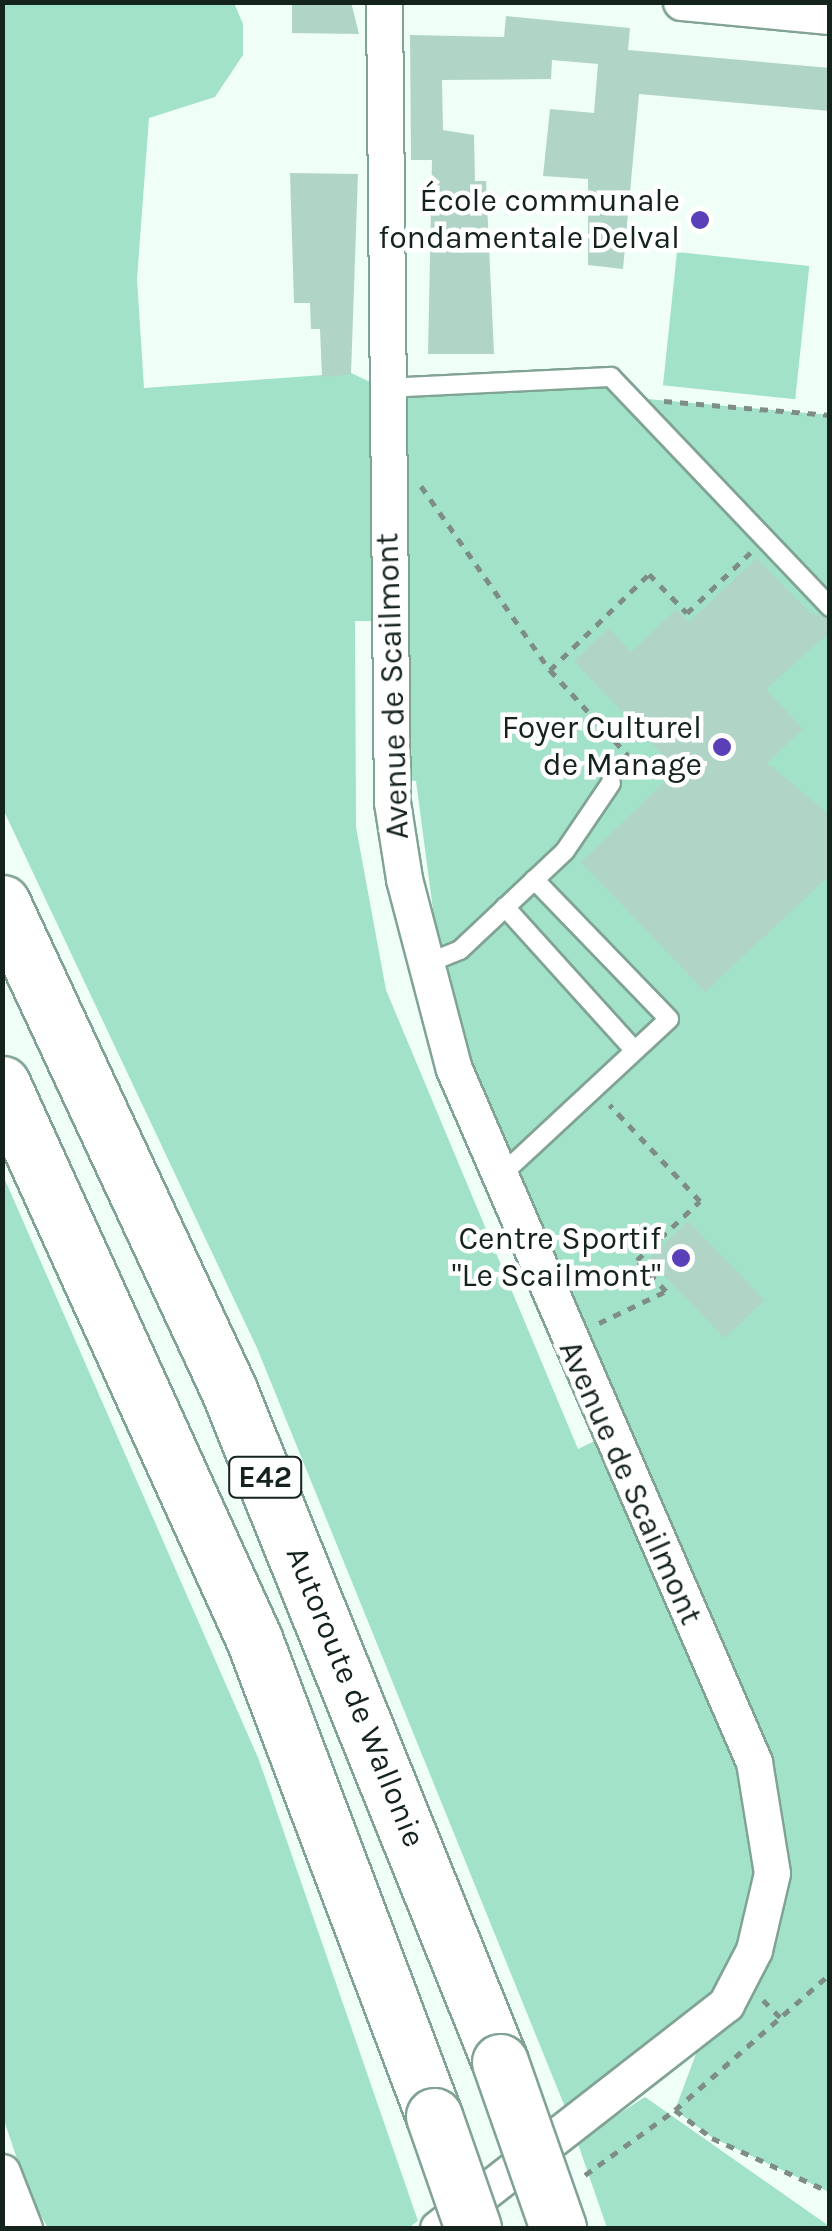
<!DOCTYPE html>
<meta charset="utf-8">
<style>
body{margin:0}
#map{position:relative;width:832px;height:2231px;overflow:hidden;background:#effef7;font-family:Karla,sans-serif}
div>[style]{position:absolute}
.green>*{inset:0;background:#a1e2c8;transform-origin:0 0}
.building>*{inset:0;background:#b0d5c6;transform-origin:0 0}
.path>*{height:5px;margin-top:-2.5px;transform-origin:0;background:repeating-linear-gradient(90deg,#7f8d87 0 8px,transparent 0 16px)}
.roads{filter:drop-shadow(2px 0 #80a394) drop-shadow(-2px 0 #80a394) drop-shadow(0 2px #80a394) drop-shadow(0 -2px #80a394)}
.lane>*{height:18px;margin:-9px;padding:0 9px;transform-origin:9px;border-radius:9px;background:#fff}
.street>*{height:35px;margin:-17.5px;padding:0 17.5px;transform-origin:17.5px;border-radius:17.5px;background:#fff}
.highway>*{height:55px;margin:-27.5px;padding:0 27.5px;transform-origin:27.5px;border-radius:27.5px;background:#fff}
.bridges{filter:drop-shadow(2px 0 #80a394) drop-shadow(-2px 0 #80a394) drop-shadow(0 2px #80a394) drop-shadow(0 -2px #80a394)}
.highway-bridge>*{height:55px;margin:-27.5px;padding:0 27.5px;transform-origin:27.5px;border-radius:27.5px;background:#fff}
.dots>*{width:28px;height:28px;translate:-50% -50%;box-sizing:border-box;border:5px solid #fff;border-radius:50%}
span{translate:-50% -50%;white-space:nowrap;text-align:center;line-height:1.15;-webkit-text-stroke:9px #fff;paint-order:stroke}
.shield-label span{padding:2px 8px;background:#fff;border:2px solid;border-radius:8px;-webkit-text-stroke-width:0}
.shield-label{font-size:30px;color:#15231d;font-weight:700}
.poi-label{font-size:32px;color:#15231d}
.right{translate:-100% -50%;text-align:right}
.street-label{font-size:32px;color:#15231d}
.frame{position:absolute;inset:0;border:5px solid #15231d;pointer-events:none}
</style>
<div id="map">
<div class="green">
<div style="clip-path:polygon(evenodd,3px 3px,234px 3px,243px 24px,243px 55px,215px 97px,149px 118px,137px 279px,144px 388px,351px 373px,383px 388px,595px 377px,636px 398px,829px 415px,829px 2192px,713px 2138px,675px 2110px,706px 2027px,666px 2033px,565px 2107px,257px 1348px,3px 809px,3px 3px,355px 621px,388px 621px,392px 778px,416px 781px,454px 1069px,607px 1435px,578px 1449px,386px 990px,356px 827px,355px 621px)"></div>
<div style="left:677px;top:252px;width:133px;height:134px;rotate:6deg"></div>
<div style="clip-path:polygon(2px 1173px,259px 1760px,418px 2221px,408px 2228px,48px 2228px,28px 2192px,2px 2114px)"></div>
<div style="clip-path:polygon(645px 2097px,829px 2226px,829px 2228px,607px 2228px,577px 2141px)"></div>
</div>
<div class="building">
<div style="clip-path:polygon(292px 2px,351px 2px,359px 34px,292px 33px)"></div>
<div style="clip-path:polygon(506px 16px,630px 28px,628px 50px,830px 68px,830px 111px,639px 94px,623px 269px,588px 265px,588px 179px,543px 176px,550px 109px,594px 113px,598px 64px,552px 60px,551px 79px,442px 80px,443px 130px,474px 135px,475px 181px,486px 181px,494px 354px,428px 354px,432px 160px,411px 160px,410px 35px,504px 37px)"></div>
<div style="clip-path:polygon(290px 173px,358px 174px,351px 374px,322px 377px,320px 329px,311px 329px,310px 303px,294px 303px)"></div>
<div style="clip-path:polygon(757px 558px,809px 612px,830px 619px,830px 632px,766px 689px,803px 729px,767px 763px,830px 815px,830px 875px,705px 992px,581px 862px,677px 770px,574px 661px,609px 628px,631px 652px,676px 609px,689px 622px)"></div>
<div style="left:688px;top:1221px;width:110px;height:55px;rotate:46deg"></div>
</div>
<div class="path">
<div style="left:664px;top:401px;width:167px;rotate:4.8deg"></div>
<div style="left:421px;top:486px;width:225px;rotate:55deg"></div>
<div style="left:550px;top:670px;width:141px;rotate:47.6deg"></div>
<div style="left:645px;top:774px;width:27px;rotate:-45deg"></div>
<div style="left:550px;top:670px;width:138px;rotate:-44.1deg"></div>
<div style="left:649px;top:574px;width:54px;rotate:45.7deg"></div>
<div style="left:687px;top:613px;width:88px;rotate:-43.6deg"></div>
<div style="left:599px;top:1323px;width:74px;rotate:-25.5deg"></div>
<div style="left:666px;top:1291px;width:42px;rotate:-133.1deg"></div>
<div style="left:637px;top:1260px;width:86px;rotate:-43.1deg"></div>
<div style="left:700px;top:1201px;width:132px;rotate:-133.2deg"></div>
<div style="left:763px;top:2000px;width:25px;rotate:45deg"></div>
<div style="left:675px;top:2110px;width:46px;rotate:37.1deg"></div>
<div style="left:712px;top:2138px;width:130px;rotate:24.6deg"></div>
<div style="left:585px;top:2175px;width:111px;rotate:-35.8deg"></div>
<div style="left:675px;top:2110px;width:206px;rotate:-41.3deg"></div>
</div>
<div class="roads">
<div class="lane">
<div style="left:384px;top:388px;width:227px;rotate:-2.8deg"></div>
<div style="left:611px;top:377px;width:318px;rotate:46.4deg"></div>
<div style="left:505px;top:907px;width:193px;rotate:47.9deg"></div>
<div style="left:423px;top:965px;width:40px;rotate:-22deg"></div>
<div style="left:460px;top:950px;width:144px;rotate:-43.3deg"></div>
<div style="left:565px;top:851px;width:82px;rotate:-55.9deg"></div>
<div style="left:498px;top:1178px;width:233px;rotate:-42.9deg"></div>
<div style="left:669px;top:1019px;width:194px;rotate:-134deg"></div>
</div>
<div class="street">
<div style="left:384px;top:2px;width:800px;rotate:89.43deg"></div>
<div style="left:392px;top:802px;width:78px;rotate:81.1deg"></div>
<div style="left:404px;top:879px;width:196px;rotate:75.3deg"></div>
<div style="left:454px;top:1069px;width:755px;rotate:66.59deg"></div>
<div style="left:754px;top:1762px;width:112px;rotate:80.8deg"></div>
<div style="left:772px;top:1873px;width:79px;rotate:103.2deg"></div>
<div style="left:754px;top:1950px;width:61px;rotate:117.4deg"></div>
<div style="left:726px;top:2004px;width:365px;rotate:142.1deg"></div>
<div style="left:681px;top:2px;width:150px;rotate:5.4deg"></div>
<div style="left:2px;top:2172px;width:60px;rotate:68.6deg"></div>
</div>
<div class="highway">
<div style="left:2px;top:903px;width:535px;rotate:65.02deg"></div>
<div style="left:228px;top:1388px;width:727px;rotate:68.02deg"></div>
<div style="left:2px;top:1084px;width:610px;rotate:65.58deg"></div>
<div style="left:254px;top:1639px;width:510px;rotate:69.33deg"></div>
</div>
</div>
<div class="bridges">
<div class="highway-bridge">
<div style="left:500px;top:2062px;width:176px;rotate:70.7deg"></div>
<div style="left:434px;top:2116px;width:119px;rotate:70.8deg"></div>
</div>
</div>
<div class="dots">
<div style="left:700px;top:220px;background:#5a40b8"></div>
<div style="left:722px;top:747px;background:#5a40b8"></div>
<div style="left:681px;top:1258px;background:#5a40b8"></div>
</div>
<div class="shield-label">
<span style="left:265px;top:1477px">E42</span>
</div>
<div class="poi-label">
<span class="right" style="left:680px;top:220px">École communale<br>fondamentale Delval</span>
<span class="right" style="left:702px;top:747px">Foyer Culturel<br>de Manage</span>
<span class="right" style="left:661px;top:1258px">Centre Sportif<br>"Le Scailmont"</span>
</div>
<div class="street-label">
<span style="left:393px;top:686px;rotate:-92deg">Avenue de Scailmont</span>
<span style="left:630px;top:1483px;rotate:66deg">Avenue de Scailmont</span>
<span style="left:355px;top:1697px;rotate:68deg">Autoroute de Wallonie</span>
</div>
<div class="frame"></div>
</div>
